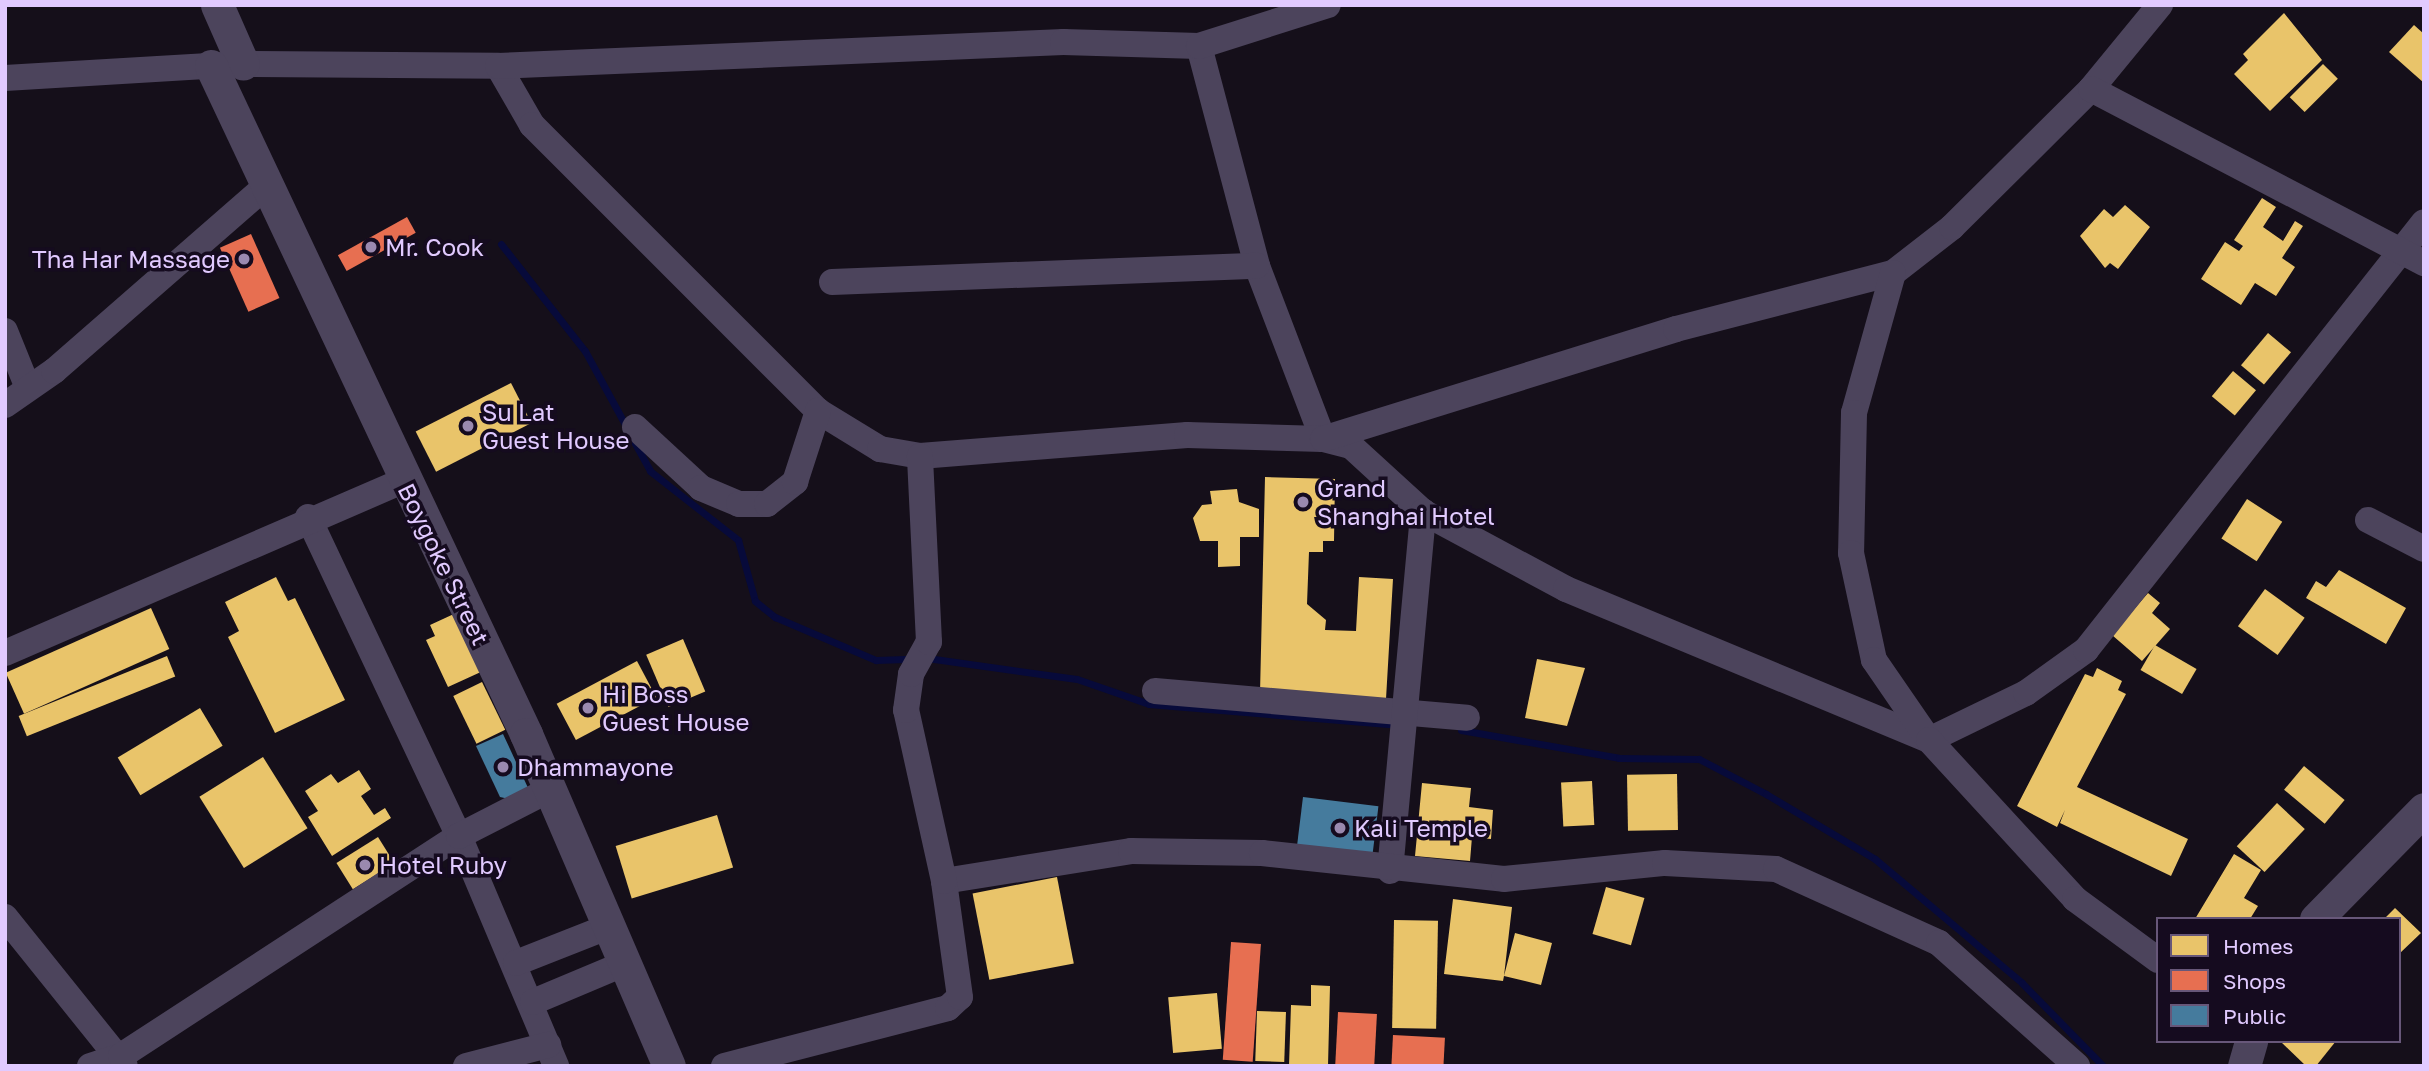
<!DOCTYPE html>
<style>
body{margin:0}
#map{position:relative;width:2429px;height:1071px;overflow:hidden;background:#150f1a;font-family:"Golos Text",sans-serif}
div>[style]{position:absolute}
.homes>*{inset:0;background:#e9c46a;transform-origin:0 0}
.shops>*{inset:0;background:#e76f51;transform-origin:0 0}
.public>*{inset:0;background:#457b9d;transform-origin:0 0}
.stream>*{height:7px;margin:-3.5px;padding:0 3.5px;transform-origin:3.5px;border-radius:3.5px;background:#070a3a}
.minor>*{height:26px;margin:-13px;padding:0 13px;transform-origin:13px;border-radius:13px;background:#4c445c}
.tertiary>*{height:33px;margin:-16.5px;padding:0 16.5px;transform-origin:16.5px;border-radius:16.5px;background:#4c445c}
.dots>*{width:19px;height:19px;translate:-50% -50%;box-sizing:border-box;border:4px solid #150b1f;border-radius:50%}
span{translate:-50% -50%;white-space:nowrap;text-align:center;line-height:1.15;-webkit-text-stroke:7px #150b1f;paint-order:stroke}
.poi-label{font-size:24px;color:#e1caff}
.left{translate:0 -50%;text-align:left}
.right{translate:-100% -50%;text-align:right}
.street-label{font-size:24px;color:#e1caff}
.frame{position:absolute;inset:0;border:7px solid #e1caff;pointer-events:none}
.legend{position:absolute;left:2156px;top:917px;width:245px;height:126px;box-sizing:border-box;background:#150b1f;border:2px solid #675779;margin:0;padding:9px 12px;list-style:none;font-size:21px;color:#e1caff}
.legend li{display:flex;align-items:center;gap:14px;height:35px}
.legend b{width:35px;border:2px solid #675779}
</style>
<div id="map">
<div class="homes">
<div style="clip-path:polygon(2284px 13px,2322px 60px,2270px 111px,2234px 74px,2248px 60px,2243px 54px)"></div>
<div style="clip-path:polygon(2414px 25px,2424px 34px,2424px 83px,2389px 52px)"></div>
<div style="left:2323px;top:64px;width:21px;height:47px;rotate:45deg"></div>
<div style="clip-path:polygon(2262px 198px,2276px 207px,2263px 227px,2283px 241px,2295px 221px,2303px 226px,2282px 258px,2295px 267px,2276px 296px,2255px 283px,2241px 305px,2201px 279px,2225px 242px,2239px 251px,2243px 246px,2234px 240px)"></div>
<div style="clip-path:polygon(2125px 205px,2150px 227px,2118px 269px,2110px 263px,2105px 268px,2080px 236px,2104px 209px,2113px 217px)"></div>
<div style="left:2268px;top:333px;width:30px;height:42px;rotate:40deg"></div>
<div style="left:2233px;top:371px;width:30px;height:33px;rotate:40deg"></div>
<div style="left:511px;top:383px;width:45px;height:107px;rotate:63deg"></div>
<div style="clip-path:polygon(1265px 477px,1335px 479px,1334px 541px,1323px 541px,1323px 552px,1309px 552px,1307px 604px,1326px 620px,1325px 630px,1356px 631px,1359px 577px,1393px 579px,1386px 699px,1260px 693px)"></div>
<div style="clip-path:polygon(1237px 489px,1239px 502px,1259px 509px,1259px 537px,1240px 537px,1240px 566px,1218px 567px,1218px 541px,1200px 541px,1193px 518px,1202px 505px,1212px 504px,1210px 491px)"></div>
<div style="left:2247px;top:499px;width:42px;height:47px;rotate:33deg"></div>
<div style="clip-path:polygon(2339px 570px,2406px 608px,2386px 644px,2306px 598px,2316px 581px,2326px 587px)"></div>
<div style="clip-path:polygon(276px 577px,288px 601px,295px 598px,345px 700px,275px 733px,228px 637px,239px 631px,225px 602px)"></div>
<div style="left:2265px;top:589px;width:49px;height:46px;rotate:36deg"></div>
<div style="clip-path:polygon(2148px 593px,2160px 603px,2152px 613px,2170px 629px,2142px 661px,2112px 635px)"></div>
<div style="left:151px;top:608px;width:45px;height:159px;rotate:66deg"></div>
<div style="clip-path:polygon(456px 613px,483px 671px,448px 687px,426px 640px,435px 636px,430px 625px)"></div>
<div style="left:683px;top:639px;width:57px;height:40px;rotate:67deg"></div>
<div style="left:2155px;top:645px;width:48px;height:29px;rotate:30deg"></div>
<div style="left:167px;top:656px;width:22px;height:160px;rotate:68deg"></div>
<div style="clip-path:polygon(1537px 659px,1585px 668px,1567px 726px,1525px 718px)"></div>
<div style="left:637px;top:661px;width:41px;height:91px;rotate:62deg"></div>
<div style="clip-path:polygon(2097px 668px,2122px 681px,2118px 690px,2126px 694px,2077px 787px,2188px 839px,2171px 876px,2060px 823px,2065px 810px,2057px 827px,2017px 806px,2085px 674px,2093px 677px)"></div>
<div style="left:482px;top:682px;width:53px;height:32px;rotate:64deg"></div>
<div style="left:200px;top:708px;width:44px;height:96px;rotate:59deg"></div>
<div style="left:263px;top:757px;width:84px;height:75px;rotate:58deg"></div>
<div style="left:2304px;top:766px;width:53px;height:31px;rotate:40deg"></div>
<div style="clip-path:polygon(359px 770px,371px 789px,361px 796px,374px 815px,385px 808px,391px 818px,332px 856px,308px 817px,318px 811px,305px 791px,331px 774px,338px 783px)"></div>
<div style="left:1677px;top:774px;width:56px;height:50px;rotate:89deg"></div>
<div style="left:1592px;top:781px;width:44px;height:31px;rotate:87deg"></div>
<div style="clip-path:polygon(1422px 783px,1471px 788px,1469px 807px,1493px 810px,1491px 839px,1472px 837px,1470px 861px,1415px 856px)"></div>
<div style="left:2277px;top:803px;width:38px;height:59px;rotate:43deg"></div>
<div style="left:717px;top:815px;width:55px;height:106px;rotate:73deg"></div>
<div style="left:378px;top:837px;width:31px;height:49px;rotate:58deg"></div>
<div style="clip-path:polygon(2234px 854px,2261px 870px,2244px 898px,2258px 906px,2250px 919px,2195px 919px)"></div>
<div style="left:1057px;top:877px;width:88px;height:86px;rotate:79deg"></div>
<div style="left:1606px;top:887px;width:40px;height:49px;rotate:16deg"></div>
<div style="clip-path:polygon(1453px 899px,1512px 907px,1504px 976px,1515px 933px,1552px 943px,1541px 985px,1504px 976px,1503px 981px,1444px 974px)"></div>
<div style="clip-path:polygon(2395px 908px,2421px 933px,2399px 954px,2399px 919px,2384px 919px)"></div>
<div style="left:1394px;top:920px;width:44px;height:108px;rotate:1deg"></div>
<div style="clip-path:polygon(1311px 985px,1330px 986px,1328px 1066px,1289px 1066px,1291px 1005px,1311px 1006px)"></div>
<div style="left:1217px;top:993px;width:56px;height:49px;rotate:85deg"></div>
<div style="left:1257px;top:1011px;width:29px;height:50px;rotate:2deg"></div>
<div style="clip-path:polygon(2280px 1041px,2336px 1041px,2316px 1066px,2306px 1066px)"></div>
</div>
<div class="shops">
<div style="left:407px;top:217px;width:18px;height:79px;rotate:61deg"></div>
<div style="left:251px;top:234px;width:70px;height:34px;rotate:66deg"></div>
<div style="left:1231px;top:942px;width:30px;height:118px;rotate:4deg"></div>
<div style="left:1338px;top:1012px;width:39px;height:54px;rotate:3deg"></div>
<div style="left:1393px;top:1035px;width:52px;height:31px;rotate:3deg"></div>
</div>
<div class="public">
<div style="clip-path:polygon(503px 734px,529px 790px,509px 799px,500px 797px,476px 746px)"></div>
<div style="left:1303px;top:797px;width:76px;height:48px;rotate:7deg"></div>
</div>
<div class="stream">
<div style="left:501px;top:244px;width:136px;rotate:51.9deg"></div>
<div style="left:585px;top:351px;width:88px;rotate:61.4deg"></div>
<div style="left:632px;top:438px;width:38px;rotate:61deg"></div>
<div style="left:650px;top:471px;width:112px;rotate:38.1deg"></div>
<div style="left:738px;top:540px;width:63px;rotate:74.4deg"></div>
<div style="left:755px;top:601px;width:26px;rotate:39deg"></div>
<div style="left:775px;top:617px;width:110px;rotate:23.1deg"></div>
<div style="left:876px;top:660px;width:36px;rotate:-2deg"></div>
<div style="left:927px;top:658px;width:151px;rotate:8deg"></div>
<div style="left:1077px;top:679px;width:76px;rotate:19.1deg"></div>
<div style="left:1149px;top:704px;width:240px;rotate:4.8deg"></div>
<div style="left:1461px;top:730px;width:160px;rotate:10deg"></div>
<div style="left:1619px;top:758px;width:80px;rotate:0.7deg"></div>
<div style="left:1699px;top:759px;width:76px;rotate:27.6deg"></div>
<div style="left:1766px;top:794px;width:127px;rotate:30.8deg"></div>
<div style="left:1875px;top:859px;width:192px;rotate:40.1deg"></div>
<div style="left:2022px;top:983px;width:116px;rotate:45.7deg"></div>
</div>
<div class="minor">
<div style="left:1199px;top:46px;width:228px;rotate:75.2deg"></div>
<div style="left:1257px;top:266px;width:185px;rotate:69.1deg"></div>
<div style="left:1323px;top:439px;width:29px;rotate:14deg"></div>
<div style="left:1351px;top:446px;width:98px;rotate:42.5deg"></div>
<div style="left:1423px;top:512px;width:162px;rotate:28.3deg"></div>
<div style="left:1566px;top:589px;width:393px;rotate:22.6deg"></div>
<div style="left:1929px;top:740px;width:108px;rotate:-25.9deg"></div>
<div style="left:2026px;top:693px;width:74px;rotate:-35.6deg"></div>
<div style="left:2086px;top:650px;width:545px;rotate:-51.7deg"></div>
<div style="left:498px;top:66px;width:68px;rotate:60deg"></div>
<div style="left:532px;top:125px;width:404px;rotate:45deg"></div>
<div style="left:818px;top:411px;width:73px;rotate:31.5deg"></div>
<div style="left:880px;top:449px;width:41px;rotate:9.9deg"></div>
<div style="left:920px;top:456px;width:268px;rotate:-4.5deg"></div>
<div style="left:1187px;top:435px;width:136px;rotate:1.7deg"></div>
<div style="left:1323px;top:439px;width:370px;rotate:-17.3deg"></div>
<div style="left:1676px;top:329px;width:224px;rotate:-14.5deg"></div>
<div style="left:1893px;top:273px;width:75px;rotate:-37.9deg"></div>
<div style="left:1952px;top:227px;width:196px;rotate:-44.8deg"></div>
<div style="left:2091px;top:89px;width:109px;rotate:-50.6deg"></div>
<div style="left:5px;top:78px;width:238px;rotate:-3.4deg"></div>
<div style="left:243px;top:64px;width:255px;rotate:0.4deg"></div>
<div style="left:498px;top:66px;width:566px;rotate:-2.43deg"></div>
<div style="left:1063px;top:42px;width:136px;rotate:1.7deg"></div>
<div style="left:1199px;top:46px;width:135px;rotate:-17.6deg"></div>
<div style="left:2091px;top:89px;width:376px;rotate:27.6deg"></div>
<div style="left:1893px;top:273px;width:145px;rotate:105.6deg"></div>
<div style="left:1854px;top:413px;width:140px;rotate:91.2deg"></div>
<div style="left:1851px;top:553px;width:109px;rotate:77.9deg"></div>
<div style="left:1874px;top:660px;width:97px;rotate:55.5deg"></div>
<div style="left:1929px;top:740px;width:216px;rotate:47.4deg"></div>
<div style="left:2075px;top:899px;width:103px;rotate:36.3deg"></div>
<div style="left:832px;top:282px;width:425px;rotate:-2.2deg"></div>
<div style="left:5px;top:331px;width:61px;rotate:68deg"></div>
<div style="left:5px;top:405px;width:60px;rotate:-34.8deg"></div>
<div style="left:54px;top:371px;width:279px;rotate:-41.1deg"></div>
<div style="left:635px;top:427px;width:90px;rotate:42.7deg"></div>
<div style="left:701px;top:488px;width:41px;rotate:22.8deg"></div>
<div style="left:739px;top:504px;width:28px"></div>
<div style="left:767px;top:504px;width:36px;rotate:-38deg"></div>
<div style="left:795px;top:482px;width:75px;rotate:-72.1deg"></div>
<div style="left:308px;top:517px;width:353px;rotate:64.7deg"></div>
<div style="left:459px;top:836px;width:250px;rotate:67.1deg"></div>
<div style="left:2368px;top:520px;width:63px;rotate:27.4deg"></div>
<div style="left:5px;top:653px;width:434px;rotate:-23.4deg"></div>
<div style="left:1155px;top:691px;width:313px;rotate:4.9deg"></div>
<div style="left:1390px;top:871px;width:361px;rotate:-84.7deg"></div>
<div style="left:944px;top:881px;width:189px;rotate:-9.1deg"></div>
<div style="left:1131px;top:851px;width:131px;rotate:0.9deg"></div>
<div style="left:1262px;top:853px;width:243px;rotate:6.1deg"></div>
<div style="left:1504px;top:879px;width:162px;rotate:-5.7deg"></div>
<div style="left:1665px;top:863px;width:111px;rotate:3.1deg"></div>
<div style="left:1776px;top:869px;width:179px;rotate:24.4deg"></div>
<div style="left:1939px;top:943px;width:185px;rotate:41.7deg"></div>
<div style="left:5px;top:917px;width:191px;rotate:51.2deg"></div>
<div style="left:516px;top:963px;width:101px;rotate:-21.5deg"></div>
<div style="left:533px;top:1002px;width:101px;rotate:-22.8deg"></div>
<div style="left:90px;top:1066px;width:33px;rotate:-18deg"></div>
<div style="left:121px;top:1056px;width:403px;rotate:-33.1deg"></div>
<div style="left:459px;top:836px;width:101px;rotate:-27.1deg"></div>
<div style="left:466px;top:1066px;width:85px;rotate:-14.4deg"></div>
<div style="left:724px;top:1066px;width:231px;rotate:-14.5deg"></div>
<div style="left:948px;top:1008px;width:16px;rotate:-43deg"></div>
<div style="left:960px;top:997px;width:117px;rotate:-97.9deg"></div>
<div style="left:944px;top:881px;width:175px;rotate:-102.5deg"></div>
<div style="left:906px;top:710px;width:36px;rotate:-82deg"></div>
<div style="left:911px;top:674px;width:37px;rotate:-61deg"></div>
<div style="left:929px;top:642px;width:186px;rotate:-92.8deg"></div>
</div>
<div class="tertiary">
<div style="left:217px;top:5px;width:64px;rotate:66.2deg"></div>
<div style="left:211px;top:66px;width:739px;rotate:64.75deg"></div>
<div style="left:526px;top:734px;width:361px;rotate:66.7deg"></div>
<div style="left:2316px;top:919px;width:154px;rotate:-45.5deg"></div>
<div style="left:2244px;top:1066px;width:26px;rotate:-74deg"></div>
</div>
<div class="dots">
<div style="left:371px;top:247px;background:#9a89af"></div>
<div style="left:244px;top:259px;background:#9a89af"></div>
<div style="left:468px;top:426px;background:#9a89af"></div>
<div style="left:1303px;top:502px;background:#9a89af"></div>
<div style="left:588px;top:708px;background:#9a89af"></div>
<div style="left:503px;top:767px;background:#9a89af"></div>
<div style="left:1340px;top:828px;background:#9a89af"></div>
<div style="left:365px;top:865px;background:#9a89af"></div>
</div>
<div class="poi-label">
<span class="left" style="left:385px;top:247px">Mr. Cook</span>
<span class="right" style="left:230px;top:259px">Tha Har Massage</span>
<span class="left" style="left:482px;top:426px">Su Lat<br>Guest House</span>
<span class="left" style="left:1317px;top:502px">Grand<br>Shanghai Hotel</span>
<span class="left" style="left:602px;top:708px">Hi Boss<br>Guest House</span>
<span class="left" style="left:517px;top:767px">Dhammayone</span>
<span class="left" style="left:1354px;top:828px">Kali Temple</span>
<span class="left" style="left:379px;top:865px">Hotel Ruby</span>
</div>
<div class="street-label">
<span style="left:444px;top:564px;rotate:64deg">Boygoke Street</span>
</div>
<div class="frame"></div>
<ul class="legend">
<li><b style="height:19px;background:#e9c46a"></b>Homes</li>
<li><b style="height:19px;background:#e76f51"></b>Shops</li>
<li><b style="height:19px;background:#457b9d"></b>Public</li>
</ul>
</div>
